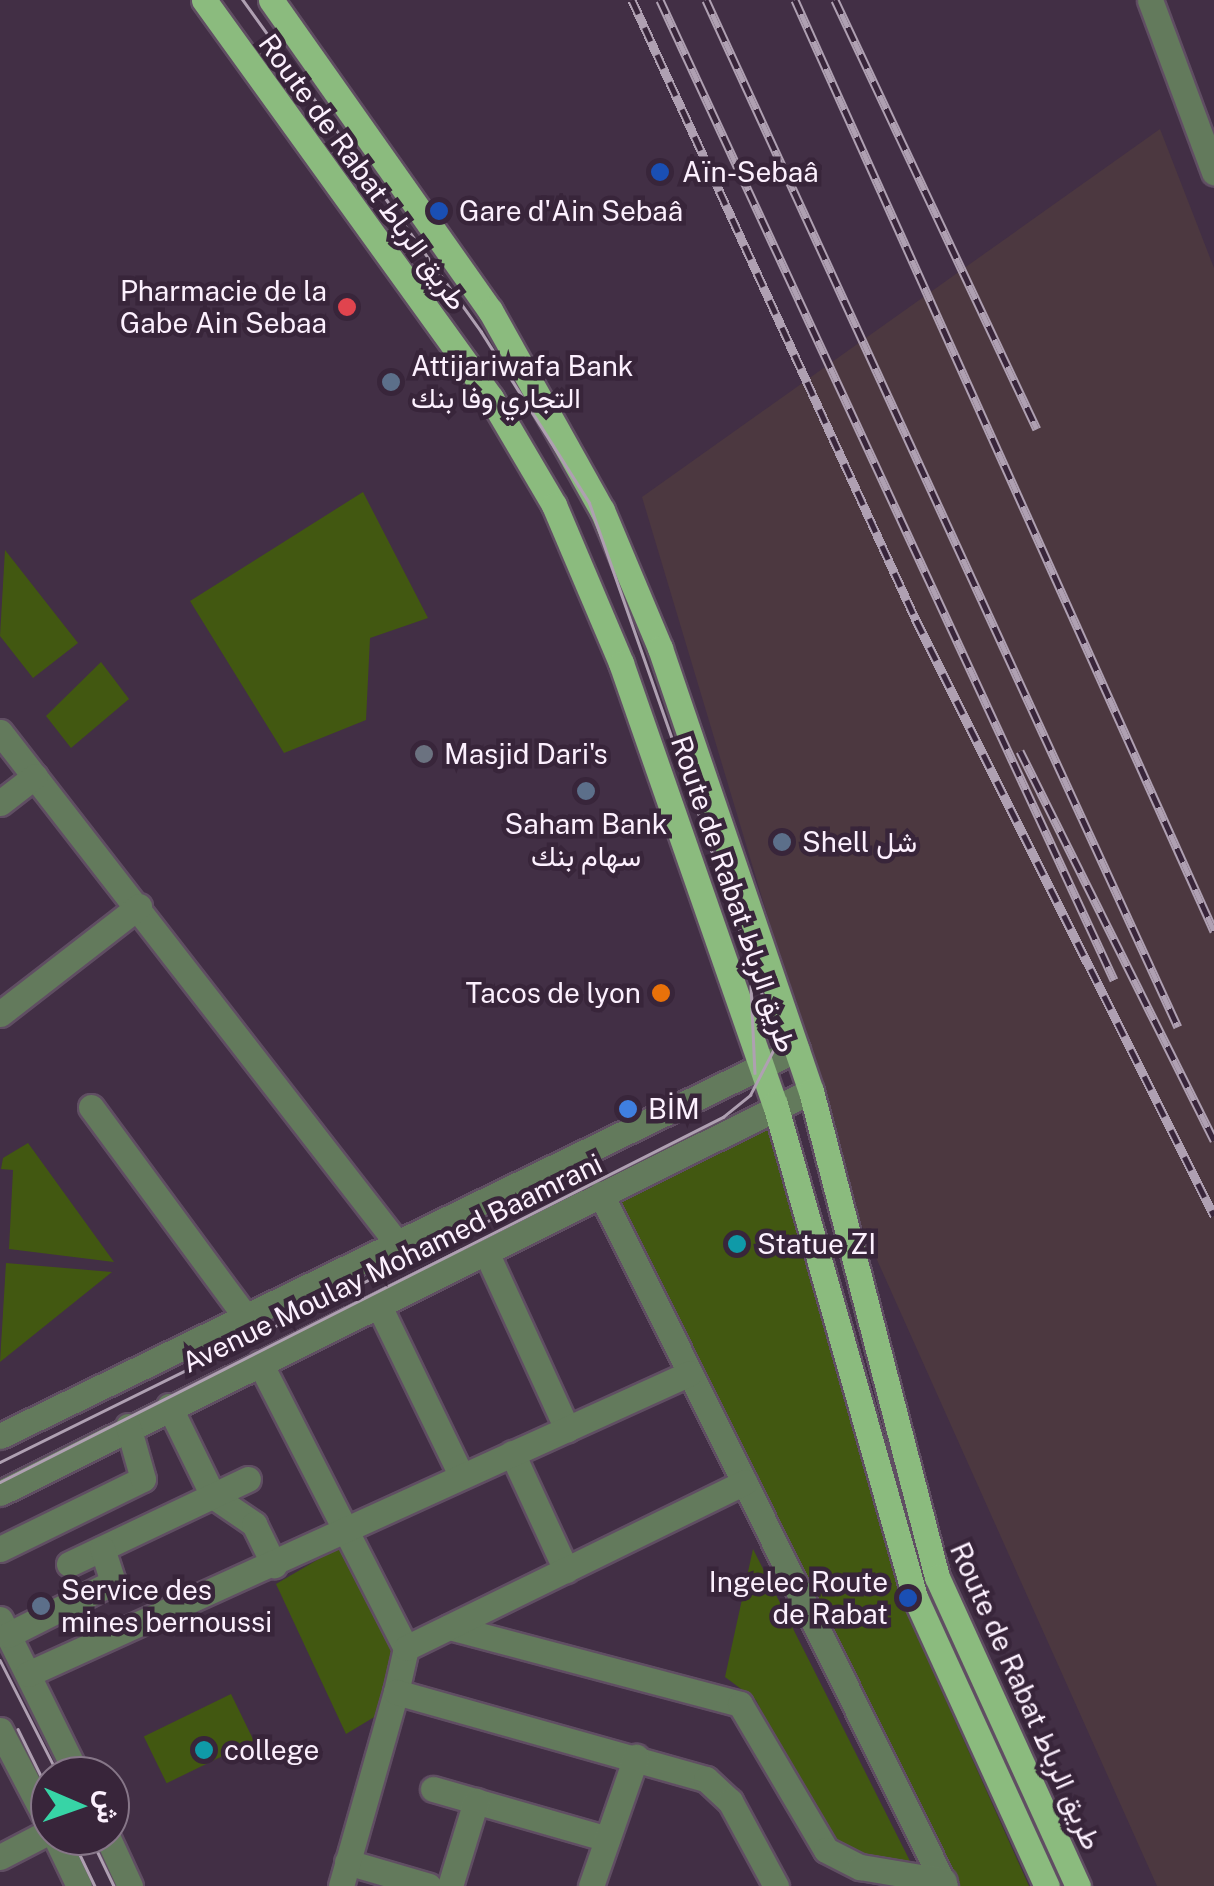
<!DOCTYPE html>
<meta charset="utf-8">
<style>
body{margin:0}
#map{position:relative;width:1214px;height:1886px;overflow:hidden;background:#422f45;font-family:"Public Sans",Vazirmatn,sans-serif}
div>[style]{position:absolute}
.industrial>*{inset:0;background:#4c3840}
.green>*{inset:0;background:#425811;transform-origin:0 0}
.roads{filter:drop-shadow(2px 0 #604e63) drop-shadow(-2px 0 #604e63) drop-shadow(0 2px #604e63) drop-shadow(0 -2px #604e63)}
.minor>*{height:25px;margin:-12.5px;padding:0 12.5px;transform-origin:12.5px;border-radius:12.5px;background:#637a5c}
.major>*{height:25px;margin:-12.5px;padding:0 12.5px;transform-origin:12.5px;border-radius:12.5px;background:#8bbb7e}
.tram>*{height:2.5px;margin:-1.25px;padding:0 1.25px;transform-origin:1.25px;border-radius:1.25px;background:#afa0b2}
.rail>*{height:9px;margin-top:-4.5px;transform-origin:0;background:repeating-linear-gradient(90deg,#38253a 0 15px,#afa0b2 0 30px);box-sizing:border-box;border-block:2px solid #afa0b2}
.dots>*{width:28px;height:28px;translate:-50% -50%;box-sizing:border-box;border:5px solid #38253a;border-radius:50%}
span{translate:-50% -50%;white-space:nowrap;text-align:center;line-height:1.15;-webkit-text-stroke:9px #38253a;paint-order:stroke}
.street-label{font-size:28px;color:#fcf0fe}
.poi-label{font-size:28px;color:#fcf0fe}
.left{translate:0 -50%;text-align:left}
.right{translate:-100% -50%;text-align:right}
.north{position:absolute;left:30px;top:1756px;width:100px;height:100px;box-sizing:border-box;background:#38253a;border:2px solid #867688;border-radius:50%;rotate:92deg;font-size:28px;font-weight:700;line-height:40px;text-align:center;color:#fcf0fe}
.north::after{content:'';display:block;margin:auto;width:35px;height:45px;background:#37d4a6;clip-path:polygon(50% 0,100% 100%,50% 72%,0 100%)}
</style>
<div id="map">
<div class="industrial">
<div style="clip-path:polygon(1160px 129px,1214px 268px,1214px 1886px,1157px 1886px,857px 1215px,642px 497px)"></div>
</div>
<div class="green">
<div style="clip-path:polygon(363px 492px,428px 618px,370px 638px,366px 720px,284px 753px,190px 601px)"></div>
<div style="clip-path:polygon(5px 550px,78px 643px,33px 678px,0 636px)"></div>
<div style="clip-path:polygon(101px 662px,129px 699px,71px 748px,46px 716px)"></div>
<div style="clip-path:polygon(773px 1113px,902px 1602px,1029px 1886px,933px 1886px,604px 1193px)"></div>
<div style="clip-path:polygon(28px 1143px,114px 1262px,9px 1249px,13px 1170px,1px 1169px,3px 1158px)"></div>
<div style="clip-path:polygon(6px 1263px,112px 1272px,0 1362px)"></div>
<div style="clip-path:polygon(341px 1546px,406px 1648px,381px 1713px,346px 1734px,276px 1584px)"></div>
<div style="clip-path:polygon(753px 1549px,911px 1863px,850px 1853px,819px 1824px,756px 1700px,725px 1677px)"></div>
<div style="left:231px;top:1694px;width:52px;height:97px;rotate:64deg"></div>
</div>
<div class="roads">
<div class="minor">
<div style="left:1150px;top:0;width:184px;rotate:69.6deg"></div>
<div style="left:0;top:732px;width:652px;rotate:52.16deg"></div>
<div style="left:0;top:803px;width:44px;rotate:-37.6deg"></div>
<div style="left:0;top:1014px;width:176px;rotate:-37.8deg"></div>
<div style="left:91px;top:1107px;width:260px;rotate:53.6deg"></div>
<div style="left:601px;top:1194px;width:773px;rotate:63.57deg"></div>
<div style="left:486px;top:1252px;width:195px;rotate:65.4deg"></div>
<div style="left:379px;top:1306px;width:188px;rotate:64.1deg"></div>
<div style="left:260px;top:1363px;width:320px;rotate:62.9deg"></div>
<div style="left:406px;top:1648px;width:45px;rotate:102.8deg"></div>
<div style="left:169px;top:1406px;width:100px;rotate:63.9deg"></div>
<div style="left:213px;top:1496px;width:50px;rotate:34.3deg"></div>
<div style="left:254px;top:1524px;width:46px;rotate:64deg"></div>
<div style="left:0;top:1436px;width:886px;rotate:-25.9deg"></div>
<div style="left:512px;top:1453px;width:129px;rotate:65.2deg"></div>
<div style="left:0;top:1493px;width:905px;rotate:-26.37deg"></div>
<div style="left:0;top:1549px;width:159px;rotate:-26.1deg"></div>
<div style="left:143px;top:1479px;width:55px;rotate:-105.8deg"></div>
<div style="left:69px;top:1564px;width:198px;rotate:-25.4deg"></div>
<div style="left:0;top:1619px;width:175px;rotate:63.6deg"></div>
<div style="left:449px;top:1627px;width:301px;rotate:14.8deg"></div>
<div style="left:740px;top:1704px;width:169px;rotate:59.5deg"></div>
<div style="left:826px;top:1850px;width:38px;rotate:27deg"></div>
<div style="left:860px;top:1867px;width:85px;rotate:9.5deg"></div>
<div style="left:8px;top:1635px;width:118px;rotate:-26.8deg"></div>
<div style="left:113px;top:1582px;width:35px;rotate:-108deg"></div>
<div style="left:406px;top:1648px;width:377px;rotate:-26.1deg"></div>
<div style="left:28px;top:1674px;width:727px;rotate:-24.45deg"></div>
<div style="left:0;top:1730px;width:108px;rotate:62.5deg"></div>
<div style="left:433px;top:1789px;width:181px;rotate:16deg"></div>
<div style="left:55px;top:1836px;width:55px;rotate:64.4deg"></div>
<div style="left:107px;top:1836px;width:55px;rotate:65.3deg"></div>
<div style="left:0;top:1857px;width:56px;rotate:-27.5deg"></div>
<div style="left:347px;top:1862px;width:85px;rotate:16.3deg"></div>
<div style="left:341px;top:1886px;width:202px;rotate:-74.2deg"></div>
<div style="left:396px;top:1692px;width:322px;rotate:15.7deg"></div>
<div style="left:706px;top:1779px;width:33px;rotate:43deg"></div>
<div style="left:730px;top:1801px;width:97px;rotate:61.6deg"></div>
<div style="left:450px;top:1886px;width:89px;rotate:-73deg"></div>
<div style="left:591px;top:1886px;width:137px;rotate:-70.8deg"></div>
</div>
<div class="major">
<div style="left:204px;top:0;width:491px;rotate:54.2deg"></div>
<div style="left:491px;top:398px;width:124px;rotate:59.5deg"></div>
<div style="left:554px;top:505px;width:172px;rotate:67deg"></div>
<div style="left:621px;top:663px;width:467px;rotate:70.8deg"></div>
<div style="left:775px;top:1104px;width:512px;rotate:74.15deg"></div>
<div style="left:915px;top:1597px;width:318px;rotate:65.5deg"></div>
<div style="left:271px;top:0;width:380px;rotate:54.8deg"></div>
<div style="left:490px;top:310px;width:229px;rotate:60.8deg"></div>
<div style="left:602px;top:510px;width:150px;rotate:67.2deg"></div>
<div style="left:660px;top:648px;width:468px;rotate:71.2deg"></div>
<div style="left:811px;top:1091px;width:502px;rotate:75.47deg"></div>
<div style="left:937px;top:1577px;width:340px;rotate:65.5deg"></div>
</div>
</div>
<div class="tram">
<div style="left:751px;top:986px;width:87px;rotate:87.4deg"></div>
<div style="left:0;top:1462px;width:582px;rotate:-26.3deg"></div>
<div style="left:0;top:1482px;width:810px;rotate:-26.79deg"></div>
<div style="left:723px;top:1117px;width:35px;rotate:-39deg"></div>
<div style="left:750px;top:1095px;width:61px;rotate:-62.6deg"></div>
<div style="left:778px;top:1041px;width:570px;rotate:-109.36deg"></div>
<div style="left:589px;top:503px;width:202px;rotate:-122.3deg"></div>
<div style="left:481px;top:332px;width:409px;rotate:-125.7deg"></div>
<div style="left:0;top:1660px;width:130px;rotate:63deg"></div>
<div style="left:18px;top:1729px;width:72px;rotate:63.8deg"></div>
<div style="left:71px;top:1836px;width:55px;rotate:64.4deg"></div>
<div style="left:90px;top:1836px;width:55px;rotate:64.4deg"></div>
</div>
<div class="rail">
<div style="left:632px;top:0;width:682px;rotate:65.39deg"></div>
<div style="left:916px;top:620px;width:666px;rotate:63.43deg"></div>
<div style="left:660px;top:0;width:1080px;rotate:65.14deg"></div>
<div style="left:706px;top:0;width:1130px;rotate:65.32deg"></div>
<div style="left:795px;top:0;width:1021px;rotate:65.77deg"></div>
<div style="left:835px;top:0;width:474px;rotate:64.8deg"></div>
<div style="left:1020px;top:751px;width:435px;rotate:63.5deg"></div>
</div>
<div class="dots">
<div style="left:660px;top:172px;background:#1a4fb4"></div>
<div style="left:439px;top:211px;background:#1a4fb4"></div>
<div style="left:347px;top:307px;background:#e0444e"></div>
<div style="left:391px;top:382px;background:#5c6f8a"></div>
<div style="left:424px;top:754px;background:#6b7280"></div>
<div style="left:586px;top:791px;background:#5c6f8a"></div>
<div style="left:782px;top:842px;background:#5c6f8a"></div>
<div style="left:661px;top:993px;background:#e8710a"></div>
<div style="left:628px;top:1109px;background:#3f7fe0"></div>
<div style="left:737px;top:1244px;background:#0f9aa8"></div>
<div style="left:908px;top:1598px;background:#1a4fb4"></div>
<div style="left:41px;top:1606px;background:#5c6f8a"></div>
<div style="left:204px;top:1750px;background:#0f9aa8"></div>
</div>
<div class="street-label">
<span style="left:363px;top:172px;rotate:54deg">Route de Rabat طريق الرباط</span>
<span style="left:734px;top:894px;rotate:71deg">Route de Rabat طريق الرباط</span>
<span style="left:392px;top:1263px;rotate:-26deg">Avenue Moulay Mohamed Baamrani</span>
<span style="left:1026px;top:1696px;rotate:66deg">Route de Rabat طريق الرباط</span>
</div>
<div class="poi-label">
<span class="left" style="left:682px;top:172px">Aïn-Sebaâ</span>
<span class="left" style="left:459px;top:211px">Gare d'Ain Sebaâ</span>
<span class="right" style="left:327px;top:307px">Pharmacie de la<br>Gabe Ain Sebaa</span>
<span class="left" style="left:411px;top:382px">Attijariwafa Bank<br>التجاري وفا بنك</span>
<span class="left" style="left:444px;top:754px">Masjid Dari's</span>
<span style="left:586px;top:840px">Saham Bank<br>سهام بنك</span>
<span class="left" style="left:802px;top:842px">Shell شل</span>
<span class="right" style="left:641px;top:993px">Tacos de lyon</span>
<span class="left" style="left:648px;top:1109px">BİM</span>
<span class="left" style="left:757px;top:1244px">Statue ZI</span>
<span class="right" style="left:888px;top:1598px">Ingelec Route<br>de Rabat</span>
<span class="left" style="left:61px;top:1606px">Service des<br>mines bernoussi</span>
<span class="left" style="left:224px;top:1750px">college</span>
</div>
<div class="north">ش</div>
</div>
